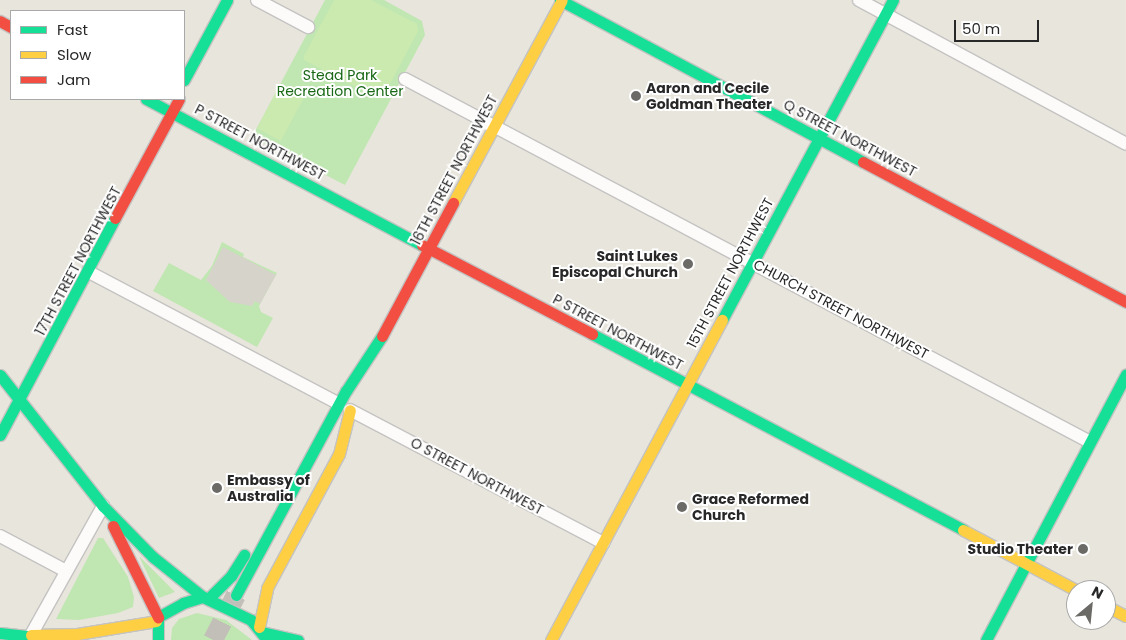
<!DOCTYPE html>
<style>
body{margin:0}
#map{position:relative;width:1126px;height:640px;overflow:hidden;background:#e8e5dc;font-family:Poppins,sans-serif}
div>[style]{position:absolute}
.green>*{inset:0;background:#c0e6b2}
.pitch>*{inset:0;background:#cbeaaf;transform-origin:0 0}
.plaza>*{inset:0;background:#d6d3cb}
.primary-tunnel>*{height:20px;margin-top:-10px;transform-origin:0;background:repeating-linear-gradient(90deg,#c2bfb8 0 20px,transparent 0 30px)}
.roads{filter:drop-shadow(1px 0 #c4c3c2) drop-shadow(-1px 0 #c4c3c2) drop-shadow(0 1px #c4c3c2) drop-shadow(0 -1px #c4c3c2)}
.street>*{height:12px;margin:-6px;padding:0 6px;transform-origin:6px;border-radius:6px;background:#fcfbfa}
.fast>*{height:11px;margin:-5.5px;padding:0 5.5px;transform-origin:5.5px;border-radius:5.5px;background:#16e098}
.slow>*{height:11px;margin:-5.5px;padding:0 5.5px;transform-origin:5.5px;border-radius:5.5px;background:#ffcf43}
.jam>*{height:11px;margin:-5.5px;padding:0 5.5px;transform-origin:5.5px;border-radius:5.5px;background:#f24e42}
.dots>*{width:14px;height:14px;translate:-50% -50%;box-sizing:border-box;border:2px solid #fff;border-radius:50%}
span{translate:-50% -50%;white-space:nowrap;text-align:center;line-height:1.15;-webkit-text-stroke:4px #fff;paint-order:stroke}
.park-label{font-size:14px;color:#186815}
.poi-label{font-size:14px;color:#282828;font-weight:700}
.left{translate:0 -50%;text-align:left}
.right{translate:-100% -50%;text-align:right}
.street-label{font-size:14px;color:#282828}
.legend{position:absolute;left:10px;top:10px;width:175px;height:90px;box-sizing:border-box;background:#fff;border:1px solid #a9a9a9;margin:0;padding:6px 9px;list-style:none;font-size:15px;color:#282828}
.legend li{display:flex;align-items:center;gap:10px;height:25px}
.legend b{width:25px;border:1px solid #a9a9a9}
.north{position:absolute;left:1066px;top:580px;width:50px;height:50px;box-sizing:border-box;background:#fff;border:1px solid #a9a9a9;border-radius:50%;rotate:28deg;font-size:14px;font-weight:700;line-height:20px;text-align:center;color:#282828}
.north::after{content:'';display:block;margin:auto;width:18px;height:22px;background:#6b6a67;clip-path:polygon(50% 0,100% 100%,50% 72%,0 100%)}
.scale{position:absolute;left:954px;top:20px;width:85px;height:22px;box-sizing:border-box;border:2px solid #282828;border-top:0;padding-left:6px;font-size:15px;line-height:18px;white-space:nowrap;color:#282828;-webkit-text-stroke:4px #fff;paint-order:stroke}
</style>
<div id="map">
<div class="green">
<div style="clip-path:polygon(325px 0,384px 0,422px 21px,425px 35px,345px 185px,252px 137px)"></div>
<div style="clip-path:polygon(222px 242px,244px 254px,243px 257px,277px 273px,259px 306px,261px 312px,273px 318px,257px 347px,153px 291px,169px 263px,201px 280px,212px 266px)"></div>
<div style="clip-path:polygon(98px 538px,103px 538px,128px 577px,134px 597px,133px 607px,118px 613px,79px 620px,56px 619px)"></div>
<div style="clip-path:polygon(139px 556px,175px 592px,159px 598px)"></div>
<div style="clip-path:polygon(197px 613px,226px 620px,252px 640px,171px 640px,172px 628px,179px 619px)"></div>
</div>
<div class="pitch">
<div style="clip-path:polygon(334px 0,371px 0,417px 24px,418px 31px,383px 97px,375px 97px,304px 60px,304px 56px)"></div>
<div style="left:280px;top:85px;width:27px;height:49px;rotate:28deg"></div>
</div>
<div class="plaza">
<div style="clip-path:polygon(223px 247px,276px 275px,260px 304px,255px 301px,252px 306px,230px 302px,206px 280px)"></div>
</div>
<div class="primary-tunnel">
<div style="left:213px;top:640px;width:51px;rotate:-62.9deg"></div>
</div>
<div class="roads">
<div class="street">
<div style="left:257px;top:0;width:58px;rotate:27.9deg"></div>
<div style="left:859px;top:0;width:303px;rotate:28.3deg"></div>
<div style="left:405px;top:79px;width:775px;rotate:27.92deg"></div>
<div style="left:89px;top:272px;width:283px;rotate:27.8deg"></div>
<div style="left:350px;top:410px;width:286px;rotate:27.7deg"></div>
<div style="left:0;top:536px;width:75px;rotate:27.9deg"></div>
<div style="left:31px;top:635px;width:148px;rotate:-60.8deg"></div>
</div>
<div class="fast">
<div style="left:560px;top:0;width:344px;rotate:28.1deg"></div>
<div style="left:184px;top:80px;width:91px;rotate:-61.7deg"></div>
<div style="left:146px;top:99px;width:312px;rotate:27.9deg"></div>
<div style="left:722px;top:320px;width:363px;rotate:-61.9deg"></div>
<div style="left:592px;top:334px;width:420px;rotate:27.8deg"></div>
<div style="left:0;top:375px;width:167px;rotate:51.8deg"></div>
<div style="left:103px;top:506px;width:71px;rotate:45.6deg"></div>
<div style="left:153px;top:557px;width:64px;rotate:38.7deg"></div>
<div style="left:0;top:435px;width:246px;rotate:-62.1deg"></div>
<div style="left:236px;top:595px;width:232px;rotate:-61.7deg"></div>
<div style="left:346px;top:391px;width:66px;rotate:-56.8deg"></div>
<div style="left:208px;top:599px;width:33px;rotate:-45deg"></div>
<div style="left:231px;top:576px;width:25px;rotate:-58deg"></div>
<div style="left:262px;top:632px;width:37px;rotate:13deg"></div>
<div style="left:0;top:633px;width:45px;rotate:6.3deg"></div>
<div style="left:158px;top:640px;width:23px;rotate:-90deg"></div>
<div style="left:158px;top:617px;width:29px;rotate:-29deg"></div>
<div style="left:183px;top:603px;width:21px;rotate:-17deg"></div>
<div style="left:203px;top:597px;width:53px;rotate:25.6deg"></div>
<div style="left:251px;top:620px;width:26px;rotate:51deg"></div>
<div style="left:986px;top:640px;width:300px;rotate:-62.2deg"></div>
</div>
<div class="slow">
<div style="left:453px;top:203px;width:230px;rotate:-61.8deg"></div>
<div style="left:963px;top:530px;width:128px;rotate:28deg"></div>
<div style="left:1106px;top:606px;width:22px;rotate:27deg"></div>
<div style="left:259px;top:627px;width:40px;rotate:-78deg"></div>
<div style="left:267px;top:588px;width:152px;rotate:-61.8deg"></div>
<div style="left:339px;top:454px;width:45px;rotate:-76deg"></div>
<div style="left:31px;top:635px;width:46px;rotate:-1.2deg"></div>
<div style="left:77px;top:634px;width:80px;rotate:-9.3deg"></div>
<div style="left:551px;top:640px;width:363px;rotate:-61.9deg"></div>
</div>
<div class="jam">
<div style="left:0;top:21px;width:13px;rotate:29deg"></div>
<div style="left:863px;top:162px;width:298px;rotate:28deg"></div>
<div style="left:115px;top:218px;width:135px;rotate:-61.7deg"></div>
<div style="left:422px;top:245px;width:192px;rotate:27.6deg"></div>
<div style="left:382px;top:336px;width:151px;rotate:-61.9deg"></div>
<div style="left:113px;top:526px;width:102px;rotate:63.7deg"></div>
</div>
</div>
<div class="dots">
<div style="left:636px;top:96px;background:#6b6a67"></div>
<div style="left:688px;top:264px;background:#6b6a67"></div>
<div style="left:217px;top:488px;background:#6b6a67"></div>
<div style="left:682px;top:507px;background:#6b6a67"></div>
<div style="left:1083px;top:549px;background:#6b6a67"></div>
</div>
<div class="park-label">
<span style="left:340px;top:83px">Stead Park<br>Recreation Center</span>
</div>
<div class="poi-label">
<span class="left" style="left:646px;top:96px">Aaron and Cecile<br>Goldman Theater</span>
<span class="right" style="left:678px;top:264px">Saint Lukes<br>Episcopal Church</span>
<span class="left" style="left:227px;top:488px">Embassy of<br>Australia</span>
<span class="left" style="left:692px;top:507px">Grace Reformed<br>Church</span>
<span class="right" style="left:1073px;top:549px">Studio Theater</span>
</div>
<div class="street-label">
<span style="left:850px;top:138px;rotate:28deg">Q STREET NORTHWEST</span>
<span style="left:260px;top:142px;rotate:28deg">P STREET NORTHWEST</span>
<span style="left:454px;top:170px;rotate:-62deg">16TH STREET NORTHWEST</span>
<span style="left:78px;top:261px;rotate:-62deg">17TH STREET NORTHWEST</span>
<span style="left:730px;top:273px;rotate:-62deg">15TH STREET NORTHWEST</span>
<span style="left:841px;top:309px;rotate:28deg">CHURCH STREET NORTHWEST</span>
<span style="left:618px;top:332px;rotate:28deg">P STREET NORTHWEST</span>
<span style="left:477px;top:476px;rotate:28deg">O STREET NORTHWEST</span>
</div>
<ul class="legend">
<li><b style="height:6px;background:#16e098"></b>Fast</li>
<li><b style="height:6px;background:#ffcf43"></b>Slow</li>
<li><b style="height:6px;background:#f24e42"></b>Jam</li>
</ul>
<div class="north">N</div>
<div class="scale">50 m</div>
</div>
